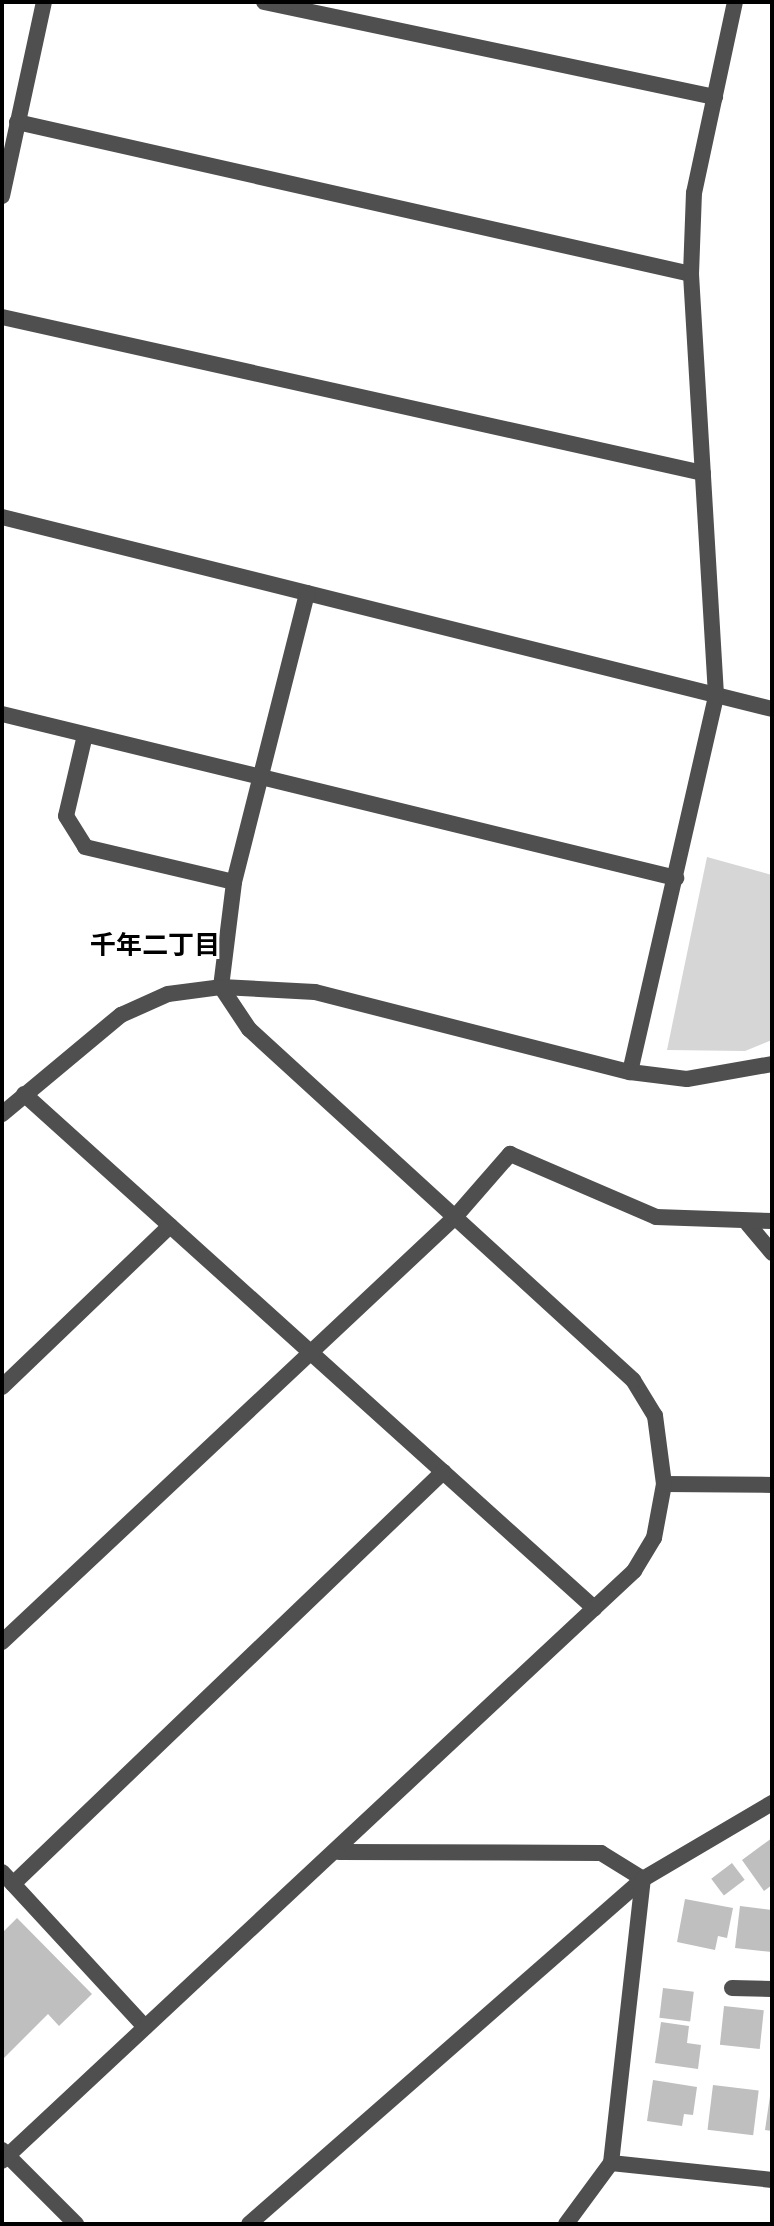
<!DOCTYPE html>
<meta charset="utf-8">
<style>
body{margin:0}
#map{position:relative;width:774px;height:2226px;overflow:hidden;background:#fff;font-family:"Work Sans","Noto Sans JP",sans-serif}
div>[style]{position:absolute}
.green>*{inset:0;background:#d6d6d6}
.building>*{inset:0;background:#bfbfbf;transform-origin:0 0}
.minor>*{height:16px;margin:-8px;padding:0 8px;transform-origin:8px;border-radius:8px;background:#4f4f4f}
.tertiary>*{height:16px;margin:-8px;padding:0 8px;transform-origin:8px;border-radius:8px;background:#4f4f4f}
span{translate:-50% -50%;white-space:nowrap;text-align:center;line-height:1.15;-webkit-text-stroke:6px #fff;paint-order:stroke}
.neighbourhood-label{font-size:26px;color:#000;font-weight:700}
.frame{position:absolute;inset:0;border:4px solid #000;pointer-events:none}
</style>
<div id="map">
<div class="green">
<div style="clip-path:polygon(707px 857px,772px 875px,772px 1040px,745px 1051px,667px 1050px)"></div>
</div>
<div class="building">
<div style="clip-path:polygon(772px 1838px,772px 1885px,764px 1891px,742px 1860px)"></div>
<div style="left:732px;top:1863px;width:21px;height:26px;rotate:53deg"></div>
<div style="clip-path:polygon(685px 1899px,733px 1908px,727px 1938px,718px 1936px,715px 1950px,677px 1942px)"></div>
<div style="clip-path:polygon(740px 1906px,772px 1910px,772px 1952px,735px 1948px)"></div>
<div style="clip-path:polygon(17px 1918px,92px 1994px,59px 2026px,48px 2014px,2px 2060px,2px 1933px)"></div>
<div style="left:663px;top:1988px;width:31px;height:30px;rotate:7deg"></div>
<div style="left:724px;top:2006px;width:40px;height:39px;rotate:6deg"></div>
<div style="clip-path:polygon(661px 2022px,689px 2026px,687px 2043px,701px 2045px,698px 2069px,655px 2063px)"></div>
<div style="clip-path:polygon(653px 2080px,697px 2087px,693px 2115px,684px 2114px,682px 2126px,647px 2121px)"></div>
<div style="left:713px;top:2085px;width:46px;height:45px;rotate:7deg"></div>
<div style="clip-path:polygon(770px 2096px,772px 2096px,772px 2131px,765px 2130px)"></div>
</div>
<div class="minor">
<div style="left:264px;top:2px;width:461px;rotate:11.9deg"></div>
<div style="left:17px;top:122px;width:691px;rotate:12.71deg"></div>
<div style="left:2px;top:196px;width:198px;rotate:-77.8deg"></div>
<div style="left:2px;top:317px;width:718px;rotate:12.55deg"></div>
<div style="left:2px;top:517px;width:794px;rotate:14deg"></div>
<div style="left:2px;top:714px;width:694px;rotate:13.68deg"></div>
<div style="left:85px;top:735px;width:83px;rotate:103.2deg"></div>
<div style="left:66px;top:816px;width:36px;rotate:58deg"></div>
<div style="left:85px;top:847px;width:153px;rotate:13.2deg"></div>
<div style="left:630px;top:1072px;width:387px;rotate:-77.1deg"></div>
<div style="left:716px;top:695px;width:422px;rotate:-93.4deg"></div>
<div style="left:691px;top:274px;width:81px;rotate:-87.9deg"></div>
<div style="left:694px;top:193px;width:195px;rotate:-77.9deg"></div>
<div style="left:24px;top:1094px;width:768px;rotate:42.04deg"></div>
<div style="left:748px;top:1224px;width:38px;rotate:50deg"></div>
<div style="left:2px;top:1387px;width:233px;rotate:-43.8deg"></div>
<div style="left:664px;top:1484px;width:108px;rotate:0.5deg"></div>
<div style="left:2px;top:1642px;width:621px;rotate:-43.17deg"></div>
<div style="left:455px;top:1217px;width:84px;rotate:-48.9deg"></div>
<div style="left:510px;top:1154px;width:159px;rotate:23.3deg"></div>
<div style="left:656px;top:1217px;width:116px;rotate:2deg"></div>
<div style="left:339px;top:1852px;width:262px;rotate:0.2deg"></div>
<div style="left:601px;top:1853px;width:49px;rotate:31.8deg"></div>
<div style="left:2px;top:1872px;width:211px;rotate:47.3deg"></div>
<div style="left:13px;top:1884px;width:596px;rotate:-43.78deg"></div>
<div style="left:732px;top:1988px;width:40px;rotate:1.4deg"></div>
<div style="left:2px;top:2150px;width:105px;rotate:45deg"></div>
<div style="left:2px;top:2161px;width:865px;rotate:-43.03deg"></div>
<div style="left:634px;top:1571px;width:39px;rotate:-59deg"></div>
<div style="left:654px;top:1538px;width:55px;rotate:-79.5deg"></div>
<div style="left:664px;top:1484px;width:69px;rotate:-97.5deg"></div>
<div style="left:655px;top:1416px;width:42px;rotate:-121.4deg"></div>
<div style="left:633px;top:1380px;width:520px;rotate:-137.57deg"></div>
<div style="left:249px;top:1029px;width:50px;rotate:-123.7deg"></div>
<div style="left:221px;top:987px;width:106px;rotate:-82.9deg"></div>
<div style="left:234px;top:882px;width:298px;rotate:-75.8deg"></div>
<div style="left:611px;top:2163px;width:162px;rotate:6deg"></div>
<div style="left:249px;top:2224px;width:524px;rotate:-41.21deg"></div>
<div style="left:643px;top:1879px;width:150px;rotate:-30.5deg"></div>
<div style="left:566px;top:2224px;width:76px;rotate:-53.6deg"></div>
<div style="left:611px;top:2163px;width:286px;rotate:-83.6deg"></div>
</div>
<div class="tertiary">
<div style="left:2px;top:1114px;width:155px;rotate:-39.8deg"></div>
<div style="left:121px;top:1015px;width:51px;rotate:-24.1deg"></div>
<div style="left:168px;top:994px;width:53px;rotate:-7.5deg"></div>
<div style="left:221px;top:987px;width:94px;rotate:3deg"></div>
<div style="left:315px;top:992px;width:325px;rotate:14.3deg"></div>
<div style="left:630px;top:1072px;width:57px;rotate:7deg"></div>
<div style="left:687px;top:1079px;width:86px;rotate:-10deg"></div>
</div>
<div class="neighbourhood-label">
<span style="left:155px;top:946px">千年二丁目</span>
</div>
<div class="frame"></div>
</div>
